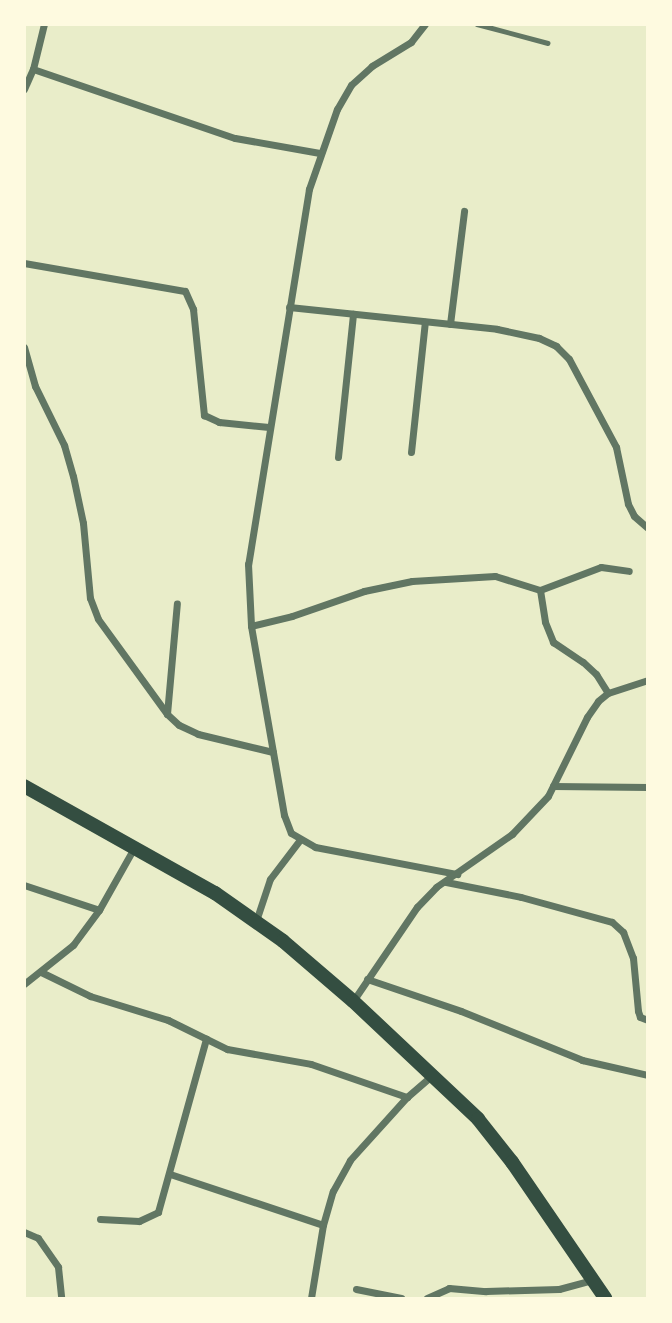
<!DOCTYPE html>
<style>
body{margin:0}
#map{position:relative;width:672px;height:1323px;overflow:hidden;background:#e9edc9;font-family:"Source Sans 3",sans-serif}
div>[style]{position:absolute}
.service>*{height:4.5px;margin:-2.25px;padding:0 2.25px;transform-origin:2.25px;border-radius:2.25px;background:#617663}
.minor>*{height:7px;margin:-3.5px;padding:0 3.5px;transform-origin:3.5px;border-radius:3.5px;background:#617663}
.secondary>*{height:14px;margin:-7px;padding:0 7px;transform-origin:7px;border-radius:7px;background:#344e41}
span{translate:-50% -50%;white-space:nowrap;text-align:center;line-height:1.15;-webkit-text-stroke:7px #fefae0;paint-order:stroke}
.frame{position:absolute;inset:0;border:26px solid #fefae0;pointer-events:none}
</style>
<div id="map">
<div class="service">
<div style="left:477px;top:24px;width:73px;rotate:15deg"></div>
</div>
<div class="minor">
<div style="left:425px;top:24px;width:23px;rotate:128deg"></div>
<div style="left:411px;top:42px;width:46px;rotate:148.4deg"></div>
<div style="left:372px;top:66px;width:28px;rotate:138deg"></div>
<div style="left:351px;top:85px;width:28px;rotate:120deg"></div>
<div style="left:337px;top:109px;width:85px;rotate:109.3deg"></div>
<div style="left:309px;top:189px;width:380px;rotate:99.2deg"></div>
<div style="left:248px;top:564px;width:62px;rotate:87.2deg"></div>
<div style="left:251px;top:626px;width:192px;rotate:80.1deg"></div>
<div style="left:284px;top:815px;width:19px;rotate:69deg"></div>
<div style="left:291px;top:833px;width:28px;rotate:30deg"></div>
<div style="left:315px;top:847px;width:145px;rotate:10.8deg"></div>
<div style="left:33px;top:69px;width:213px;rotate:18.9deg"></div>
<div style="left:235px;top:138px;width:86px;rotate:10deg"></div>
<div style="left:24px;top:89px;width:22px;rotate:-66deg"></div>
<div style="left:33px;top:69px;width:46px;rotate:-76.3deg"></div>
<div style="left:24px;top:263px;width:163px;rotate:9.9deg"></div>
<div style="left:185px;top:291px;width:20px;rotate:66deg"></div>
<div style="left:193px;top:309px;width:107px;rotate:84.1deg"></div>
<div style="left:204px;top:415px;width:17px;rotate:25deg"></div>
<div style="left:219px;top:422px;width:50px;rotate:5.7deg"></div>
<div style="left:289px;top:307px;width:209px;rotate:6deg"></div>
<div style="left:497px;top:329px;width:43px;rotate:12.1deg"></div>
<div style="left:539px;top:338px;width:19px;rotate:25deg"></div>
<div style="left:556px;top:346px;width:18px;rotate:45deg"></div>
<div style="left:569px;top:359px;width:100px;rotate:61.9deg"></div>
<div style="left:616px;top:447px;width:58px;rotate:78.1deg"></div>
<div style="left:628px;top:504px;width:13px;rotate:63deg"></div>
<div style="left:634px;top:516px;width:18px;rotate:41deg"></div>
<div style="left:450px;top:324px;width:114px;rotate:-82.9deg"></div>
<div style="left:24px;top:347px;width:41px;rotate:74.2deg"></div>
<div style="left:35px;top:386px;width:66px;rotate:63.8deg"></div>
<div style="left:64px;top:445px;width:32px;rotate:74deg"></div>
<div style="left:73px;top:476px;width:48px;rotate:78deg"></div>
<div style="left:83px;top:523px;width:75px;rotate:84.7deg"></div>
<div style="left:90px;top:598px;width:22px;rotate:69deg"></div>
<div style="left:98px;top:619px;width:117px;rotate:54deg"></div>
<div style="left:167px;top:714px;width:16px;rotate:43deg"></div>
<div style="left:179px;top:725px;width:21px;rotate:25deg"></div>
<div style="left:198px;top:734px;width:77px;rotate:13.5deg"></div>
<div style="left:411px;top:452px;width:131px;rotate:-83.9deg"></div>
<div style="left:338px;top:457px;width:144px;rotate:-84deg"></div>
<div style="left:540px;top:590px;width:65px;rotate:-20.7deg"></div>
<div style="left:601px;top:567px;width:28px;rotate:8deg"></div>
<div style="left:251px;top:626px;width:42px;rotate:-13.7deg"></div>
<div style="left:292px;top:616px;width:76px;rotate:-19.1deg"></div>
<div style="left:364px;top:591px;width:49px;rotate:-11.8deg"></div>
<div style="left:412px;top:581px;width:83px;rotate:-3.4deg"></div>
<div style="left:495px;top:576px;width:47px;rotate:17.3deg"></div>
<div style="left:540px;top:590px;width:32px;rotate:81deg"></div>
<div style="left:545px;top:622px;width:22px;rotate:68deg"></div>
<div style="left:553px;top:642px;width:36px;rotate:34deg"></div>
<div style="left:583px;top:662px;width:18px;rotate:43deg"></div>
<div style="left:596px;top:674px;width:22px;rotate:58deg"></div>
<div style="left:167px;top:714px;width:111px;rotate:-84.9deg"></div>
<div style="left:553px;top:786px;width:95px;rotate:0.6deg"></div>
<div style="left:446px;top:882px;width:76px;rotate:11.3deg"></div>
<div style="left:521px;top:897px;width:94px;rotate:15.4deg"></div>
<div style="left:612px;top:922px;width:15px;rotate:42deg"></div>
<div style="left:623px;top:932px;width:28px;rotate:69deg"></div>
<div style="left:633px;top:958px;width:53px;rotate:84.6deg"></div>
<div style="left:638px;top:1011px;width:6px;rotate:72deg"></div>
<div style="left:640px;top:1017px;width:9px;rotate:21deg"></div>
<div style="left:24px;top:885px;width:79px;rotate:18.4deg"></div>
<div style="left:256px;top:921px;width:44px;rotate:-71.6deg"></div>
<div style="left:270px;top:879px;width:48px;rotate:-52.7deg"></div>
<div style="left:41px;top:972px;width:55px;rotate:26.1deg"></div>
<div style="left:90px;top:996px;width:82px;rotate:17.1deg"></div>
<div style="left:168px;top:1020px;width:66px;rotate:26.2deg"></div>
<div style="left:227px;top:1049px;width:85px;rotate:10.1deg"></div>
<div style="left:311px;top:1064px;width:102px;rotate:19deg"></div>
<div style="left:367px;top:979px;width:99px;rotate:18.8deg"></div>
<div style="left:461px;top:1011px;width:131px;rotate:22deg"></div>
<div style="left:582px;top:1060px;width:68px;rotate:12.8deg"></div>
<div style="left:24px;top:984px;width:63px;rotate:-38.5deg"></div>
<div style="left:73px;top:945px;width:44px;rotate:-53.4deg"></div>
<div style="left:99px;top:910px;width:71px;rotate:-60.6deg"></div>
<div style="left:353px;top:1001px;width:114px;rotate:-55.8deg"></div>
<div style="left:417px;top:907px;width:28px;rotate:-46deg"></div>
<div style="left:436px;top:887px;width:93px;rotate:-34.9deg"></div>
<div style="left:512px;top:834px;width:52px;rotate:-46.5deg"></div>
<div style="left:548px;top:796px;width:88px;rotate:-63.7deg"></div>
<div style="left:587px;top:717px;width:19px;rotate:-55deg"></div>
<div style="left:598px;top:701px;width:13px;rotate:-39deg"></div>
<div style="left:608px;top:693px;width:42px;rotate:-18deg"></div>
<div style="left:170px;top:1174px;width:161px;rotate:18.4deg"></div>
<div style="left:100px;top:1219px;width:39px;rotate:3deg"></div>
<div style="left:139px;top:1221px;width:21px;rotate:-25deg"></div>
<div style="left:158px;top:1212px;width:180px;rotate:-74.5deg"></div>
<div style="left:24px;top:1232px;width:15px;rotate:23deg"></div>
<div style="left:38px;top:1238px;width:35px;rotate:55deg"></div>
<div style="left:58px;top:1267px;width:31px;rotate:84deg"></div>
<div style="left:356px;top:1289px;width:46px;rotate:11.3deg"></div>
<div style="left:311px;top:1298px;width:74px;rotate:-80.7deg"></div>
<div style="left:323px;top:1225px;width:35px;rotate:-74deg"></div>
<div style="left:333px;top:1191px;width:35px;rotate:-61deg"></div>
<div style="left:350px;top:1160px;width:85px;rotate:-47.9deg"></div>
<div style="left:407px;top:1097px;width:35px;rotate:-41deg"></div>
<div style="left:427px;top:1298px;width:24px;rotate:-24deg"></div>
<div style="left:449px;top:1288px;width:37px;rotate:5deg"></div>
<div style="left:486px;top:1291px;width:73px;rotate:-1.6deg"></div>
<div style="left:559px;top:1289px;width:34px;rotate:-15deg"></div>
</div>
<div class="secondary">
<div style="left:24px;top:786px;width:219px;rotate:29.3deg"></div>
<div style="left:215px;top:893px;width:83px;rotate:35.2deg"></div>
<div style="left:283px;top:941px;width:92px;rotate:40.6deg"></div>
<div style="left:353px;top:1001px;width:172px;rotate:43.3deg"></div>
<div style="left:478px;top:1119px;width:55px;rotate:51.7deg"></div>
<div style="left:512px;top:1162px;width:165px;rotate:55.6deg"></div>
</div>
<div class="frame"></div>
</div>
